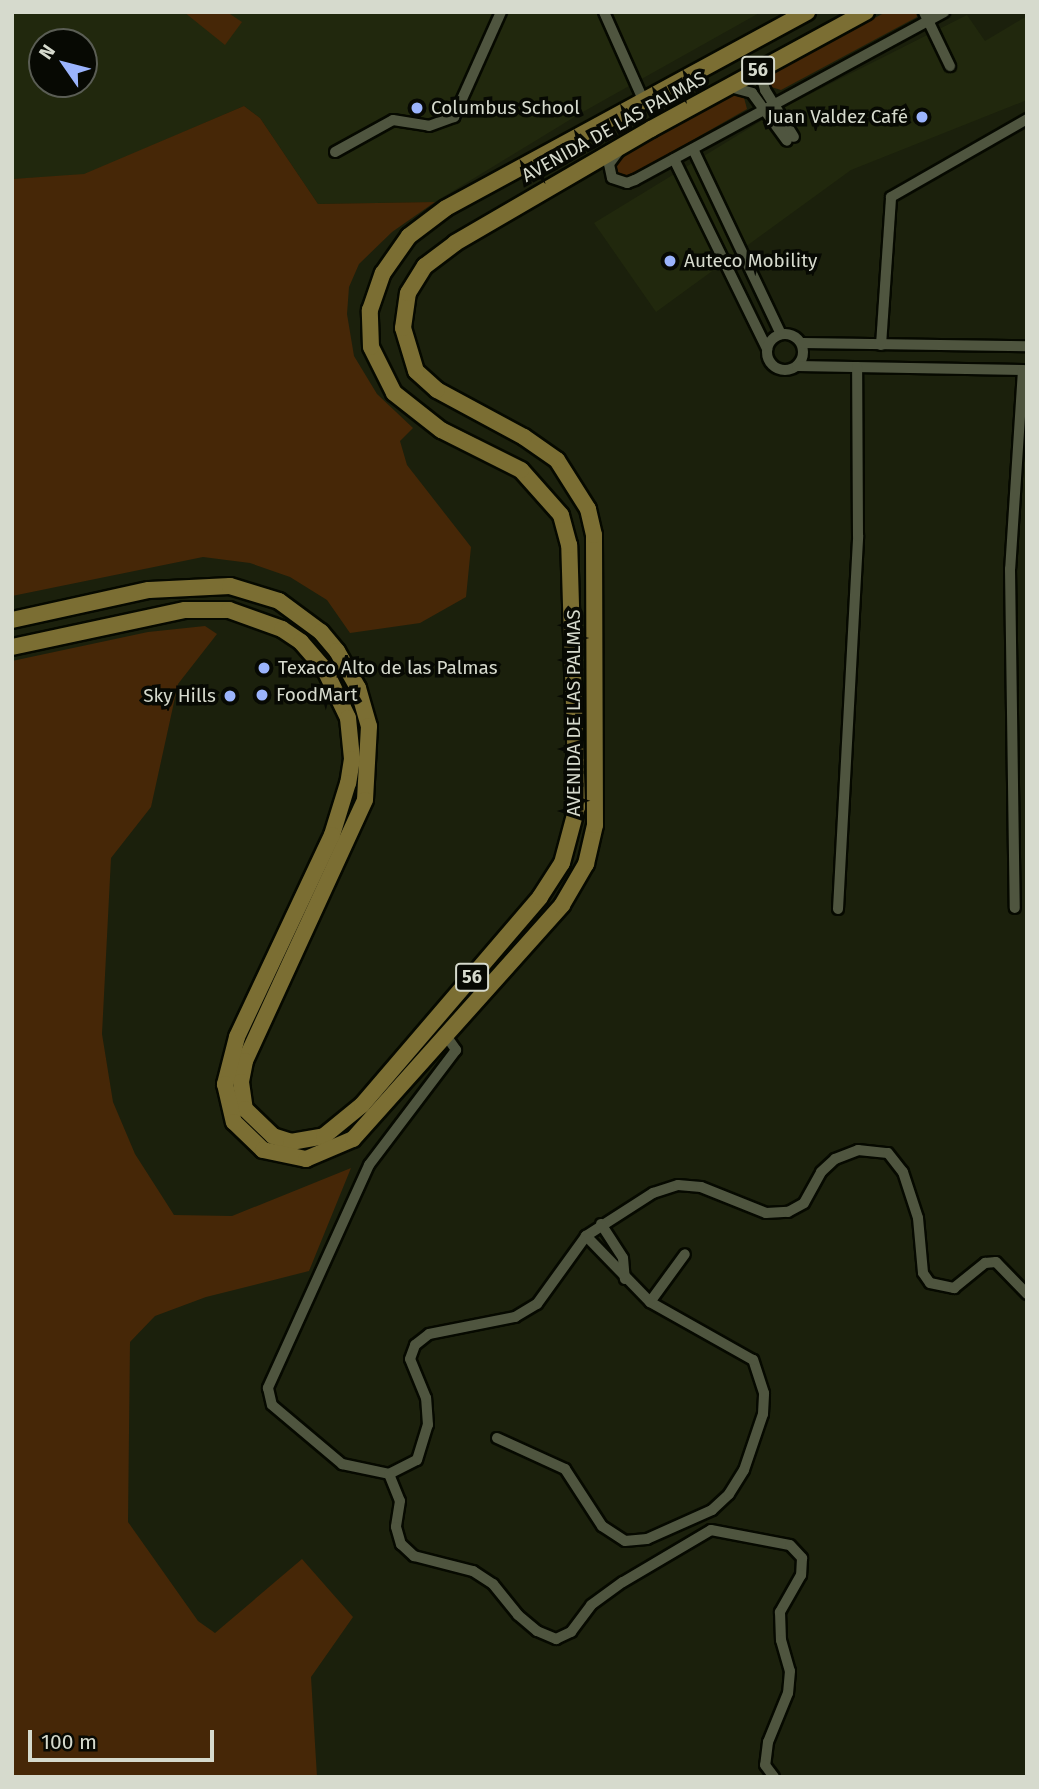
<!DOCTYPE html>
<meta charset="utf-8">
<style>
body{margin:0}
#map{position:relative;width:1039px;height:1789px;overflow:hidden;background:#1b200c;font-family:"Fira Sans",sans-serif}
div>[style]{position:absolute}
.built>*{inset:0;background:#21280d}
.green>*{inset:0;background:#462707}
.roads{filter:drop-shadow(2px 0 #060900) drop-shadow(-2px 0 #060900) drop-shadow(0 2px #060900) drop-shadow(0 -2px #060900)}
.minor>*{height:10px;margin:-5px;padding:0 5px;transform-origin:5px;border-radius:5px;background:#4f553f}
.minor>.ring{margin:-5px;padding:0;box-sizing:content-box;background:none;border:10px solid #4f553f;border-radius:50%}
.primary>*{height:16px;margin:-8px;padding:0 8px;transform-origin:8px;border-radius:8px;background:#7b6e33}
.dots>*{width:19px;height:19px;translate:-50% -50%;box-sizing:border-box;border:4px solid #070903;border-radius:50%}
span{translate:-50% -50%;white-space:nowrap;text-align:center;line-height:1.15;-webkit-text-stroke:7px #070903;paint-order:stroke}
.shield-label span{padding:2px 5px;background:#070903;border:2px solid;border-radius:5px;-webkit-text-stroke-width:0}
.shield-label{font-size:18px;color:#d6dacd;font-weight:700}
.poi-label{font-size:19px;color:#d6dacd}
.left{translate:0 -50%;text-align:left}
.right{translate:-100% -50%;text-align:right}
.street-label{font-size:19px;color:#d6dacd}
.frame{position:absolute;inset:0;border:14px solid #d6dacd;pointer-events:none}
.north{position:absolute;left:28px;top:28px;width:70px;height:70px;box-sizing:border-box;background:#070903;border:2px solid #5a5d54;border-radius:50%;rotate:305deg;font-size:19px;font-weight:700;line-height:28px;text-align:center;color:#d6dacd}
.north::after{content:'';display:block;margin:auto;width:24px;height:32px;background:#9bb4fd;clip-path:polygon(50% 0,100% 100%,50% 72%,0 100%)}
.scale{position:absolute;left:28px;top:1730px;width:186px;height:32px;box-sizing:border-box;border:4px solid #d6dacd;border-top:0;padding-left:9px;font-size:21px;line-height:24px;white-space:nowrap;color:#d6dacd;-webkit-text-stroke:5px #070903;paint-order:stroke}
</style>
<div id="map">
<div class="built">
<div style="clip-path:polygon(evenodd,12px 12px,761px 12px,581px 113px,435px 202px,318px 204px,260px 118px,244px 106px,84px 175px,12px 179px,12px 12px,42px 42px,84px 42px,84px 84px,42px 84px,42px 42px)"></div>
<div style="clip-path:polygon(967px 15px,985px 41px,1027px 16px,1027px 100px,851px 170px,656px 312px,594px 223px,784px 107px)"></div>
</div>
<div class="green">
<div style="clip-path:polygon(184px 12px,227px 12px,242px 22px,225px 45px)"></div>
<div style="clip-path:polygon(886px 12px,916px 12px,917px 17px,781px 90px,768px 86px,773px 71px)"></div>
<div style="clip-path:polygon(730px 94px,743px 94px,747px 109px,628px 177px,617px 177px,614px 166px,619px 159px)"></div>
<div style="clip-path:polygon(244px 106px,260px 118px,318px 204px,435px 202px,392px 232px,359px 264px,349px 287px,347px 314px,354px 356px,377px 394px,413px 428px,400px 441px,407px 465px,471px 547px,466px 597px,420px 623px,350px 633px,327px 600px,290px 577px,250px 563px,203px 557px,12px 596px,12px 179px,84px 174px)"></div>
<div style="clip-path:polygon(205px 626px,217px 634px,178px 684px,151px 807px,111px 858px,102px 1034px,113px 1102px,135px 1154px,174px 1215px,232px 1216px,351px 1168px,309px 1271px,206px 1297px,155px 1316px,130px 1342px,128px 1522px,198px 1621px,215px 1633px,302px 1559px,353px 1617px,311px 1677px,317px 1777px,12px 1777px,12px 661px,148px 632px)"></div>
</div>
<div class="roads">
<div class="minor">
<div style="left:604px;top:12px;width:98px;rotate:66deg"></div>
<div style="left:924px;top:12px;width:60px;rotate:64.3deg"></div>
<div style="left:765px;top:66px;width:10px;rotate:114deg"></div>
<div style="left:761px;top:75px;width:16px;rotate:75deg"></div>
<div style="left:765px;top:90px;width:55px;rotate:58.3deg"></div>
<div style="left:730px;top:87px;width:23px;rotate:15deg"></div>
<div style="left:752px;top:93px;width:59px;rotate:53.9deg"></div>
<div style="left:693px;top:149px;width:205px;rotate:64.6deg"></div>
<div style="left:335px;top:152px;width:66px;rotate:-28.9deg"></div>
<div style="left:393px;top:120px;width:36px;rotate:9deg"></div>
<div style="left:429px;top:126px;width:27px;rotate:-20deg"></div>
<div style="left:454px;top:117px;width:115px;rotate:-65.9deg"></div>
<div style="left:618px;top:152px;width:15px;rotate:127deg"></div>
<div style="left:609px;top:164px;width:14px;rotate:78deg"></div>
<div style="left:612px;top:178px;width:16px;rotate:18deg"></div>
<div style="left:627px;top:183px;width:9px;rotate:-21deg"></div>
<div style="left:635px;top:180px;width:352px;rotate:-28.5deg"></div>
<div style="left:674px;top:159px;width:212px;rotate:63.9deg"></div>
<div class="ring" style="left:767px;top:334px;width:26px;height:26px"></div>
<div style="left:802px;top:343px;width:225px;rotate:0.8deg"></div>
<div style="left:881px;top:345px;width:148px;rotate:-86.1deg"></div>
<div style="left:891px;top:197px;width:157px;rotate:-29.8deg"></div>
<div style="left:797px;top:366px;width:226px;rotate:1deg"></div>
<div style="left:1023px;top:370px;width:199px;rotate:93.7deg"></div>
<div style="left:1010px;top:569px;width:339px;rotate:89.2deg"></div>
<div style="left:838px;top:909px;width:374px;rotate:-86.9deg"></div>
<div style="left:858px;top:536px;width:169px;rotate:-90.3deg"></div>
<div style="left:447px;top:1037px;width:16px;rotate:55deg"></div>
<div style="left:456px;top:1050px;width:144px;rotate:127.1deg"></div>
<div style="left:369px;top:1165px;width:245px;rotate:114.4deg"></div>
<div style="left:268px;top:1388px;width:17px;rotate:77deg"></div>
<div style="left:272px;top:1405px;width:92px;rotate:40.1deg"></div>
<div style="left:342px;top:1464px;width:48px;rotate:12deg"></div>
<div style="left:389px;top:1474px;width:31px;rotate:-27deg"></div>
<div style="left:417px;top:1460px;width:37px;rotate:-73deg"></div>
<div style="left:428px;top:1425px;width:27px;rotate:-94deg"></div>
<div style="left:426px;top:1398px;width:42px;rotate:-112.3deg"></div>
<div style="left:410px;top:1359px;width:15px;rotate:-70deg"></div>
<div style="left:415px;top:1345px;width:18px;rotate:-38deg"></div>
<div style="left:429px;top:1334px;width:88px;rotate:-11.2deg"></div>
<div style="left:515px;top:1317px;width:26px;rotate:-31deg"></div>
<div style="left:537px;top:1304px;width:84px;rotate:-54.2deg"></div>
<div style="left:586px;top:1236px;width:80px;rotate:-32.7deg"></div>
<div style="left:653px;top:1193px;width:26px;rotate:-18deg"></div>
<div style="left:678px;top:1185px;width:23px;rotate:5deg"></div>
<div style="left:701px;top:1187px;width:70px;rotate:21.8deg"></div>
<div style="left:766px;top:1213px;width:22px;rotate:-3deg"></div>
<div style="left:788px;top:1212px;width:18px;rotate:-29deg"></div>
<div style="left:804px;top:1203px;width:35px;rotate:-61deg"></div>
<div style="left:821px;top:1172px;width:19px;rotate:-43deg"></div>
<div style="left:835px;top:1159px;width:25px;rotate:-21deg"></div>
<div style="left:858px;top:1150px;width:30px;rotate:6deg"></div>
<div style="left:888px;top:1153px;width:24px;rotate:52deg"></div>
<div style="left:903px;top:1172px;width:48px;rotate:71.9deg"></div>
<div style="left:918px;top:1218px;width:55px;rotate:84.8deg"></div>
<div style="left:923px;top:1273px;width:12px;rotate:55deg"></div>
<div style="left:930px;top:1283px;width:25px;rotate:12deg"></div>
<div style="left:954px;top:1288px;width:40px;rotate:-39deg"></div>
<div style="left:985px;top:1263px;width:11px;rotate:-5deg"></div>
<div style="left:996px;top:1262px;width:45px;rotate:45.9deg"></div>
<div style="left:601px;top:1224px;width:40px;rotate:57.1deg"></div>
<div style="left:623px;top:1258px;width:21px;rotate:85deg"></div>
<div style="left:650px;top:1302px;width:59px;rotate:-53.9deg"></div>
<div style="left:497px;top:1438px;width:75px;rotate:24.5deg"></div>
<div style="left:565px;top:1469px;width:68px;rotate:57deg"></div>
<div style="left:602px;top:1526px;width:27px;rotate:33deg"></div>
<div style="left:625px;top:1541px;width:22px;rotate:-5deg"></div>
<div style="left:647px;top:1539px;width:71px;rotate:-24deg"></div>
<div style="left:712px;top:1510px;width:23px;rotate:-43deg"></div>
<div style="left:729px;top:1494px;width:28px;rotate:-58deg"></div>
<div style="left:744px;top:1470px;width:59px;rotate:-71.3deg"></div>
<div style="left:763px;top:1414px;width:21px;rotate:-87deg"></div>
<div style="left:764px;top:1393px;width:35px;rotate:-108deg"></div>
<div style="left:753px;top:1360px;width:118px;rotate:-150.6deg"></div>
<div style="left:650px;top:1302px;width:92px;rotate:-134.1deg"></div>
<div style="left:389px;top:1474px;width:29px;rotate:68deg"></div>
<div style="left:400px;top:1501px;width:26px;rotate:99deg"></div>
<div style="left:396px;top:1527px;width:18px;rotate:74deg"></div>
<div style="left:401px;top:1544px;width:18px;rotate:43deg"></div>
<div style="left:414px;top:1556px;width:61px;rotate:14.3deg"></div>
<div style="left:473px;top:1571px;width:24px;rotate:33deg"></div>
<div style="left:493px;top:1584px;width:40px;rotate:51deg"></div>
<div style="left:518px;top:1615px;width:25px;rotate:40deg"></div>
<div style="left:537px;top:1631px;width:21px;rotate:23deg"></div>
<div style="left:556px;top:1639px;width:17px;rotate:-25deg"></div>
<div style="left:571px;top:1632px;width:34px;rotate:-53deg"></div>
<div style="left:591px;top:1605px;width:39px;rotate:-36deg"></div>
<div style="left:623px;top:1582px;width:102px;rotate:-30.6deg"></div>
<div style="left:711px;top:1530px;width:80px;rotate:10.8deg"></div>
<div style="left:790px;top:1545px;width:18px;rotate:47deg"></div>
<div style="left:802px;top:1558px;width:17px;rotate:93deg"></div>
<div style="left:801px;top:1575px;width:43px;rotate:119.6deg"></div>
<div style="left:780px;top:1612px;width:28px;rotate:88deg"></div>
<div style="left:781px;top:1640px;width:32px;rotate:74deg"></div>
<div style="left:790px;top:1671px;width:22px;rotate:95deg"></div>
<div style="left:788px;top:1693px;width:53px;rotate:112.2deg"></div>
<div style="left:768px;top:1742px;width:23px;rotate:97deg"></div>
<div style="left:765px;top:1765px;width:15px;rotate:53deg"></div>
</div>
<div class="primary">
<div style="left:12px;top:620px;width:140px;rotate:-12.4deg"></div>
<div style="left:149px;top:590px;width:81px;rotate:-2.8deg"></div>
<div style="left:230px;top:586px;width:51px;rotate:17deg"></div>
<div style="left:279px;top:601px;width:52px;rotate:36.4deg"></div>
<div style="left:321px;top:632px;width:25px;rotate:50deg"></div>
<div style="left:337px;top:651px;width:43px;rotate:60.4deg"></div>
<div style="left:358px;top:688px;width:40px;rotate:74deg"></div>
<div style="left:369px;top:726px;width:74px;rotate:93.1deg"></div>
<div style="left:365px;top:800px;width:287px;rotate:114.7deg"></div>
<div style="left:245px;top:1061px;width:21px;rotate:101deg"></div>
<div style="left:241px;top:1082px;width:27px;rotate:82deg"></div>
<div style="left:245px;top:1109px;width:39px;rotate:44deg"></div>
<div style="left:273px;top:1136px;width:19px;rotate:18deg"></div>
<div style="left:291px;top:1142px;width:34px;rotate:-10deg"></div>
<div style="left:324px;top:1136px;width:49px;rotate:-39.2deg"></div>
<div style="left:362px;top:1105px;width:274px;rotate:-49.4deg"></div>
<div style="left:540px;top:897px;width:40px;rotate:-57.1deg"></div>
<div style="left:562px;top:863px;width:58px;rotate:-75deg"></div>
<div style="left:577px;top:807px;width:262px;rotate:-91.7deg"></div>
<div style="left:569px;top:545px;width:31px;rotate:-105deg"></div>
<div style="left:561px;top:515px;width:60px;rotate:-131.6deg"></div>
<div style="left:521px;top:470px;width:89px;rotate:-153.4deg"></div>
<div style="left:441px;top:430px;width:60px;rotate:-141.8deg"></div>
<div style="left:394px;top:393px;width:51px;rotate:-116.6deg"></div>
<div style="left:371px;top:347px;width:37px;rotate:-92deg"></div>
<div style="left:370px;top:310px;width:39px;rotate:-71deg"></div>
<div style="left:383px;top:273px;width:45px;rotate:-54.9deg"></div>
<div style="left:409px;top:236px;width:46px;rotate:-37.1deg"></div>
<div style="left:446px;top:208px;width:411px;rotate:-28.5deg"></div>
<div style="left:12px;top:647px;width:177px;rotate:-12.1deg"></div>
<div style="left:185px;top:610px;width:44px"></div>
<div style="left:229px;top:610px;width:56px;rotate:19.7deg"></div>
<div style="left:282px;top:629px;width:23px;rotate:34deg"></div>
<div style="left:301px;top:642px;width:37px;rotate:49deg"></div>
<div style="left:325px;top:670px;width:53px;rotate:64.4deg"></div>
<div style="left:348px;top:718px;width:41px;rotate:84.4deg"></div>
<div style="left:352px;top:759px;width:24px;rotate:99deg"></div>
<div style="left:348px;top:783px;width:54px;rotate:107.1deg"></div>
<div style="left:332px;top:835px;width:223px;rotate:115.2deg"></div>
<div style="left:237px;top:1037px;width:49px;rotate:104.3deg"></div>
<div style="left:225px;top:1084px;width:39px;rotate:77deg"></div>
<div style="left:234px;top:1122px;width:40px;rotate:44deg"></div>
<div style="left:263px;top:1150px;width:44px;rotate:11.8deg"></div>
<div style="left:306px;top:1159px;width:51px;rotate:-23.1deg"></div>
<div style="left:353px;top:1139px;width:314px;rotate:-48.2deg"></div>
<div style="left:562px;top:905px;width:48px;rotate:-59.7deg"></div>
<div style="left:586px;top:864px;width:40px;rotate:-77deg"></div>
<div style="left:595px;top:825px;width:290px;rotate:-90.2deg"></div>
<div style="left:594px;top:535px;width:27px;rotate:-103deg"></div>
<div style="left:588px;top:509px;width:58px;rotate:-122.3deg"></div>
<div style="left:557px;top:460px;width:40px;rotate:-145.1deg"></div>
<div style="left:524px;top:437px;width:99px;rotate:-151.6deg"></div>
<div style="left:437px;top:390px;width:28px;rotate:-138deg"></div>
<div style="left:416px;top:371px;width:45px;rotate:-106.8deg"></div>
<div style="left:403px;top:328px;width:35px;rotate:-82deg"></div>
<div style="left:408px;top:293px;width:32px;rotate:-58deg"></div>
<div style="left:425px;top:266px;width:38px;rotate:-37deg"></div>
<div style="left:455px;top:243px;width:227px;rotate:-30.2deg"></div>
<div style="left:651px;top:129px;width:245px;rotate:-28.6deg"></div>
</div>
</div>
<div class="dots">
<div style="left:417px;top:108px;background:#9bb4fd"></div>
<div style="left:922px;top:117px;background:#9bb4fd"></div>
<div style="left:670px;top:261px;background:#9bb4fd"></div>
<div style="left:264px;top:668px;background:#9bb4fd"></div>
<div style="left:262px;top:695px;background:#9bb4fd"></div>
<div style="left:230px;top:696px;background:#9bb4fd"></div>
</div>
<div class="shield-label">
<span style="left:758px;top:70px">56</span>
<span style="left:472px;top:977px">56</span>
</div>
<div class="poi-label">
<span class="left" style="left:431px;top:108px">Columbus School</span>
<span class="right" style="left:908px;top:117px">Juan Valdez Café</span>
<span class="left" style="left:684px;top:261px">Auteco Mobility</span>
<span class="left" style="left:278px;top:668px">Texaco Alto de las Palmas</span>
<span class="left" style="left:276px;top:695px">FoodMart</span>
<span class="right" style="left:216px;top:696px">Sky Hills</span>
</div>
<div class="street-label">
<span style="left:614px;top:127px;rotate:-29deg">AVENIDA DE LAS PALMAS</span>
<span style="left:574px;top:713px;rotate:-90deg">AVENIDA DE LAS PALMAS</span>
</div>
<div class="frame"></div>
<div class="north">N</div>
<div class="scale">100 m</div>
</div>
